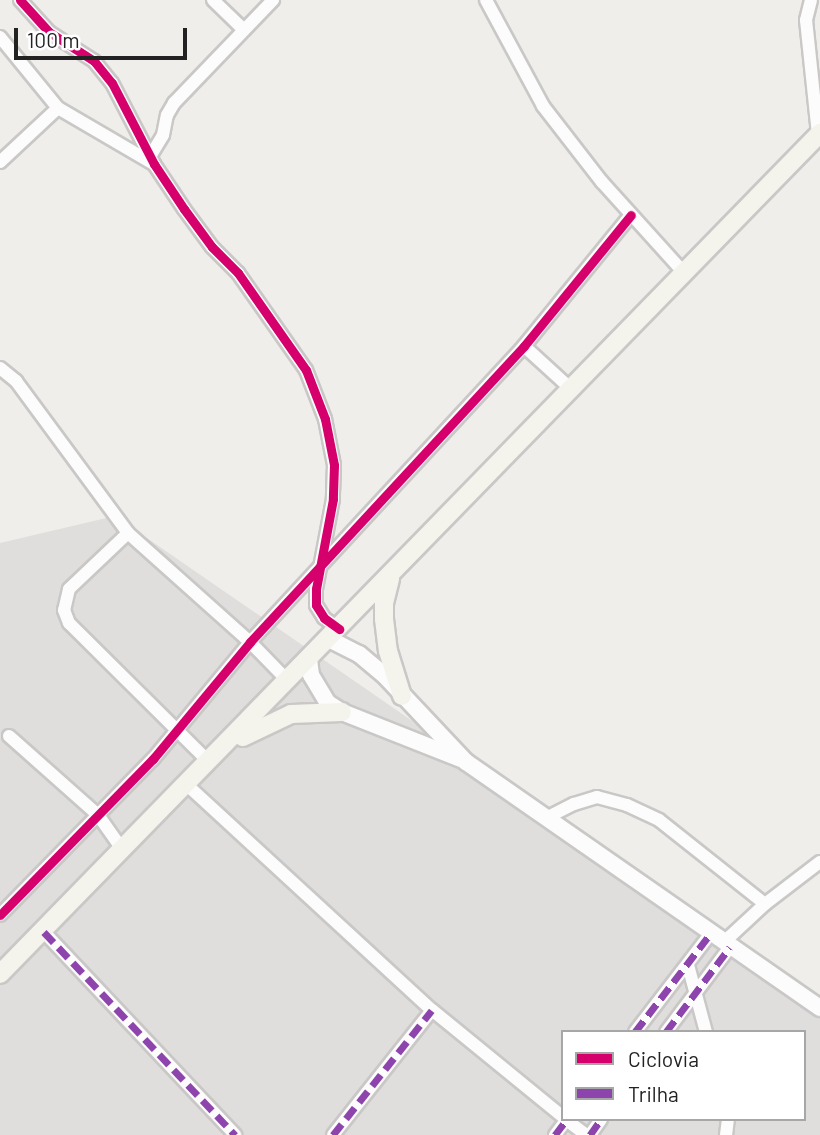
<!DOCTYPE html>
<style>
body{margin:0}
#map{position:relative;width:820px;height:1135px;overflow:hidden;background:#f0eeeb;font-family:Barlow,sans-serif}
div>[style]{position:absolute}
.residential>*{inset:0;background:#dfdedc}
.roads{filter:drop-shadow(2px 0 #c9c8c7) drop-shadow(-2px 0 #c9c8c7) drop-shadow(0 2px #c9c8c7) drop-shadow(0 -2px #c9c8c7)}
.minor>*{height:12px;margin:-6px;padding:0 6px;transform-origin:6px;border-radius:6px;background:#fdfcfc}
.tertiary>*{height:16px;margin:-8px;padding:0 8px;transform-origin:8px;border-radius:8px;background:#fdfcfc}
.secondary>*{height:18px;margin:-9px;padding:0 9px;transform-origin:9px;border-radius:9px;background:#f4f4ed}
.quiet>*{height:7px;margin-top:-3.5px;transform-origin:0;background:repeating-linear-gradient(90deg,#8e44ad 0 14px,transparent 0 21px)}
.cycleway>*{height:9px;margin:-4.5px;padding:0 4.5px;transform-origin:4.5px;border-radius:4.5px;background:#d6006c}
span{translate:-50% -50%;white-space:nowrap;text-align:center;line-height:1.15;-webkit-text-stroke:7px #fff;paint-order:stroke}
.legend{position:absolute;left:561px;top:1030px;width:245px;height:91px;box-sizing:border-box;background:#fff;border:2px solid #a7a7a7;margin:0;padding:9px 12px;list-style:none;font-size:21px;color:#222}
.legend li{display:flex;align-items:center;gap:14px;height:35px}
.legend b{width:35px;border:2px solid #a7a7a7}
.scale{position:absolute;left:14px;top:28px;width:173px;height:32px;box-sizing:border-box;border:4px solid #222;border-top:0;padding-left:9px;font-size:21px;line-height:24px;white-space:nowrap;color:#222;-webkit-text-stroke:5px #fff;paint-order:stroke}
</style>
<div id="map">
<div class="residential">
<div style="clip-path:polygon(evenodd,115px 516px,820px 1002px,820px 1135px,0 1135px,0 543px,115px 516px,563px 1032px,804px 1032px,804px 1119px,563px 1119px,563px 1032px)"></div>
</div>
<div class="roads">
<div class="minor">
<div style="left:20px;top:0;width:43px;rotate:47.8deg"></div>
<div style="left:49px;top:32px;width:54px;rotate:32.8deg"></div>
<div style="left:94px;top:61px;width:28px;rotate:51deg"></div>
<div style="left:112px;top:83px;width:91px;rotate:62.6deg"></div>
<div style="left:154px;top:164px;width:54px;rotate:56.3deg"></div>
<div style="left:184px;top:209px;width:47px;rotate:53.6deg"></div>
<div style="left:212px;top:247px;width:37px;rotate:45deg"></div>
<div style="left:238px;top:273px;width:118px;rotate:55deg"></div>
<div style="left:306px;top:370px;width:53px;rotate:68.8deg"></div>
<div style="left:325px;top:419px;width:47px;rotate:78.9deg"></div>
<div style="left:334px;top:465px;width:34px;rotate:92deg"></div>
<div style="left:333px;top:499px;width:92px;rotate:100.7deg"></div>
<div style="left:316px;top:589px;width:16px;rotate:90deg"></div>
<div style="left:316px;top:605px;width:15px;rotate:58deg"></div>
<div style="left:324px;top:618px;width:19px;rotate:36deg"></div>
<div style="left:213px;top:0;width:43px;rotate:44.1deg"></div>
<div style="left:486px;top:0;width:120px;rotate:61.7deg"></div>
<div style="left:543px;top:106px;width:96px;rotate:52.2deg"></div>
<div style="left:602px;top:182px;width:124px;rotate:47.9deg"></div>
<div style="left:811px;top:0;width:21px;rotate:104deg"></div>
<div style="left:806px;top:20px;width:116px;rotate:84deg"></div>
<div style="left:0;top:37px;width:92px;rotate:50.8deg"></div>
<div style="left:58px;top:108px;width:111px;rotate:30.3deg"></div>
<div style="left:151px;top:155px;width:23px;rotate:-59deg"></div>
<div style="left:163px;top:135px;width:20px;rotate:-79deg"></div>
<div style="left:167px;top:115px;width:14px;rotate:-60deg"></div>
<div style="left:174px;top:103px;width:143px;rotate:-46.1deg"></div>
<div style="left:0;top:162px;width:79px;rotate:-43deg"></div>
<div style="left:524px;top:346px;width:62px;rotate:42.4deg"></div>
<div style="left:0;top:368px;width:21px;rotate:39deg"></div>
<div style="left:16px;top:381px;width:189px;rotate:53.6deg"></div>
<div style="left:128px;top:533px;width:164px;rotate:41.8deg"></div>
<div style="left:250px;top:642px;width:54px;rotate:45.7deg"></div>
<div style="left:128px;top:533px;width:81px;rotate:136.5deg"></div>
<div style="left:69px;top:589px;width:22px;rotate:103deg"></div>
<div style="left:64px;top:610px;width:14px;rotate:69deg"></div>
<div style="left:69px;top:623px;width:197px;rotate:44.8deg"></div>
<div style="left:9px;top:736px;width:119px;rotate:41.6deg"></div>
<div style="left:98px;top:815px;width:42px;rotate:54.8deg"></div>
<div style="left:187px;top:785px;width:333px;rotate:42.6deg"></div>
<div style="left:432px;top:1010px;width:169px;rotate:39.2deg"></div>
<div style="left:548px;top:817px;width:29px;rotate:-27deg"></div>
<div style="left:574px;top:804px;width:24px;rotate:-17deg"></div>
<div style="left:597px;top:797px;width:31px;rotate:15deg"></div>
<div style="left:627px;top:805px;width:35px;rotate:25deg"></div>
<div style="left:659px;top:820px;width:135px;rotate:38.4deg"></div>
<div style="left:765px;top:904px;width:69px;rotate:-37.4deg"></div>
<div style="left:0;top:915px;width:219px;rotate:-45.6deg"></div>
<div style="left:153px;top:759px;width:152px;rotate:-50.3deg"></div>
<div style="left:250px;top:642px;width:403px;rotate:-47.2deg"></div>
<div style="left:524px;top:346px;width:169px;rotate:-50.8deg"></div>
<div style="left:44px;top:932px;width:279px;rotate:46.7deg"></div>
<div style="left:724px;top:942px;width:56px;rotate:-42.8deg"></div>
<div style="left:688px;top:965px;width:69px;rotate:75deg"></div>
<div style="left:635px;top:1032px;width:125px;rotate:-52.5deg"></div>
<div style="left:666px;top:1032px;width:106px;rotate:-53deg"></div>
<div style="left:565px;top:1119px;width:26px;rotate:37deg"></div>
<div style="left:333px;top:1135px;width:159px;rotate:-51.6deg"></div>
<div style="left:555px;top:1135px;width:20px;rotate:-53deg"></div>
<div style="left:590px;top:1135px;width:19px;rotate:-55deg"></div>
<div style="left:726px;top:1135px;width:16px;rotate:-83deg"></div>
</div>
<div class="tertiary">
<div style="left:329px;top:639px;width:34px;rotate:27deg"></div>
<div style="left:359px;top:654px;width:35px;rotate:40deg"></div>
<div style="left:386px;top:677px;width:117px;rotate:46.7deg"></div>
<div style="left:466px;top:762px;width:431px;rotate:34.8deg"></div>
<div style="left:309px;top:659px;width:16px;rotate:83deg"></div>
<div style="left:311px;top:675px;width:33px;rotate:59deg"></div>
<div style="left:328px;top:703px;width:17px;rotate:33deg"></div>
<div style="left:342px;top:712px;width:128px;rotate:21.6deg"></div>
</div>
<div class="secondary">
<div style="left:390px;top:579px;width:25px;rotate:104deg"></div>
<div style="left:384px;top:603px;width:16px;rotate:90deg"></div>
<div style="left:384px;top:619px;width:32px;rotate:83deg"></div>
<div style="left:388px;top:651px;width:47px;rotate:72.7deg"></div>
<div style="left:243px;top:737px;width:53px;rotate:-25.6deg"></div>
<div style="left:291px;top:714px;width:51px;rotate:-2.2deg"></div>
<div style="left:0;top:974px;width:1175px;rotate:-45.72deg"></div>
</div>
</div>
<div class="quiet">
<div style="left:44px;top:932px;width:279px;rotate:46.7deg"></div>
<div style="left:635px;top:1032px;width:125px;rotate:-52.5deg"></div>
<div style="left:666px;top:1032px;width:106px;rotate:-53deg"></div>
<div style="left:333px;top:1135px;width:159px;rotate:-51.6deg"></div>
<div style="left:555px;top:1135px;width:20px;rotate:-53deg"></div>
<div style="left:590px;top:1135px;width:19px;rotate:-55deg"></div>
</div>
<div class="cycleway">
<div style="left:20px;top:0;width:43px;rotate:47.8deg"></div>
<div style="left:49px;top:32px;width:54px;rotate:32.8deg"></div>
<div style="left:94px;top:61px;width:28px;rotate:51deg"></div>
<div style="left:112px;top:83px;width:91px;rotate:62.6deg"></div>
<div style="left:154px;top:164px;width:54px;rotate:56.3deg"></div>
<div style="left:184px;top:209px;width:47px;rotate:53.6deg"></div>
<div style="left:212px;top:247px;width:37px;rotate:45deg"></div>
<div style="left:238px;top:273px;width:118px;rotate:55deg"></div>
<div style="left:306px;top:370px;width:53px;rotate:68.8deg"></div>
<div style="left:325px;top:419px;width:47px;rotate:78.9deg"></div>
<div style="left:334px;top:465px;width:34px;rotate:92deg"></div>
<div style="left:333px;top:499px;width:92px;rotate:100.7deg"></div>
<div style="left:316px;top:589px;width:16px;rotate:90deg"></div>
<div style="left:316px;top:605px;width:15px;rotate:58deg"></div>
<div style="left:324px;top:618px;width:19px;rotate:36deg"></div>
<div style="left:0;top:915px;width:219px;rotate:-45.6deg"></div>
<div style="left:153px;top:759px;width:152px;rotate:-50.3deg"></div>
<div style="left:250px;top:642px;width:403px;rotate:-47.2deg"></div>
<div style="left:524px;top:346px;width:169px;rotate:-50.8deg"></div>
</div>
<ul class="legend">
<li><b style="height:9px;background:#d6006c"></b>Ciclovia</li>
<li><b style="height:9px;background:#8e44ad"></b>Trilha</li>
</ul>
<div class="scale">100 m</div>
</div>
